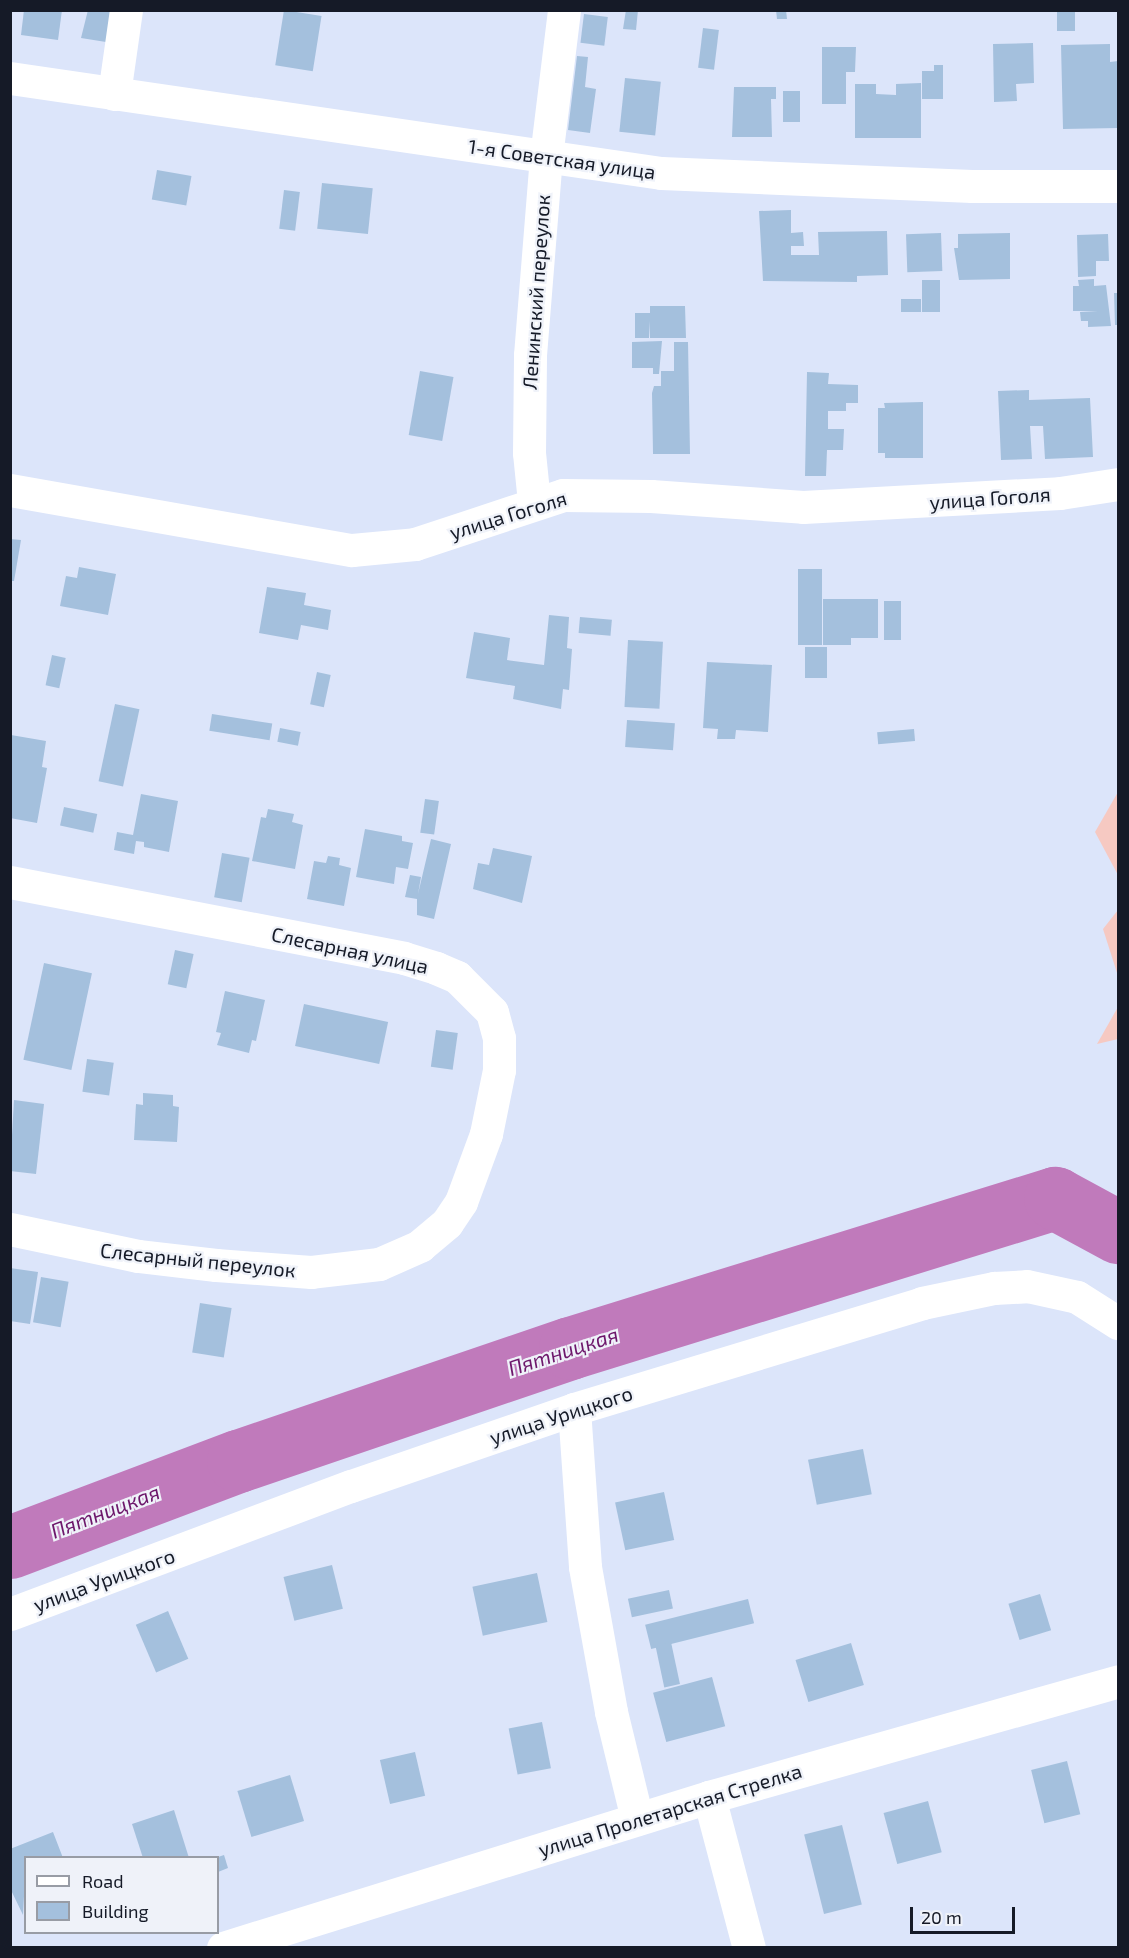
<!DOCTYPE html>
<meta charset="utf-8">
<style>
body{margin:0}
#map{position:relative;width:1129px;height:1958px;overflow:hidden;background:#dce5fa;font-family:"Exo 2",sans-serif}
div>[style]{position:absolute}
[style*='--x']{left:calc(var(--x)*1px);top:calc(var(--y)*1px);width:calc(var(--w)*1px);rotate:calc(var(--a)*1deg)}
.green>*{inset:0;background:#f6c9c2}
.river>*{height:63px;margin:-31.5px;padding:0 31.5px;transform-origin:31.5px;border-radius:31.5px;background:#c07abb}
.building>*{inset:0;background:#a4c0dd;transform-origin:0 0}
.minor>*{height:33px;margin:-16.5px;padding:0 16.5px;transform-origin:16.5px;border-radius:16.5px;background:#fff}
span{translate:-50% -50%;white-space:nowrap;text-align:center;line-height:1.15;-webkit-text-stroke:4.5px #eff2f9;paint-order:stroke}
.street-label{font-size:20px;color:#151a27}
.water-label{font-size:21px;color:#6d176b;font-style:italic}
.frame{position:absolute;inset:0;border:12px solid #151a27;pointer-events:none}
.legend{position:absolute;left:24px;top:1856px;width:195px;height:78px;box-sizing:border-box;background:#eff2f9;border:2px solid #989ca5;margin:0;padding:8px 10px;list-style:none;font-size:18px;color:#151a27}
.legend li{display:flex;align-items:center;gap:12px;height:30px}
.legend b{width:30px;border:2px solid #989ca5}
.scale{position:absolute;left:910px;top:1907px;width:105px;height:27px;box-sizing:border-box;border:3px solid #151a27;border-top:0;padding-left:8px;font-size:18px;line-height:21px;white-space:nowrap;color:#151a27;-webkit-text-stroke:4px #eff2f9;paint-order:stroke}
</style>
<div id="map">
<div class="green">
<div style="clip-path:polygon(1118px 792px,1118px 875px,1095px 832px)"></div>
<div style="clip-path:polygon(1118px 910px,1118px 976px,1103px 929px)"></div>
<div style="clip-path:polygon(1118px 1007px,1118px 1039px,1097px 1044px)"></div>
</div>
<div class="river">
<div style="--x:10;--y:1547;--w:244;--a:-20.7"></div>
<div style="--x:238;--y:1461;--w:351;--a:-18.8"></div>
<div style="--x:570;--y:1348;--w:508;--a:-17.19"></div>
<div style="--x:1055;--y:1198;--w:72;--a:28.4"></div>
</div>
<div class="building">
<div style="clip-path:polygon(24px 10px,62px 10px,58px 40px,21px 35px)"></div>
<div style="clip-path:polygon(88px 10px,112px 10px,106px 42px,81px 38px)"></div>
<div style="left:284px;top:10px;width:38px;height:56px;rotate:9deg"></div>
<div style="clip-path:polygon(626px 10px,638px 10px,636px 30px,623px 29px)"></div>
<div style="clip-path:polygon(776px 10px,786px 10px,787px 19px,777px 19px)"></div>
<div style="left:1057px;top:10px;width:18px;height:21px"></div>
<div style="left:584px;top:14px;width:24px;height:29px;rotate:7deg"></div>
<div style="left:703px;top:28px;width:16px;height:40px;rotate:7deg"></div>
<div style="clip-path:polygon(1033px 43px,1034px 83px,1016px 84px,1017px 101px,994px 102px,993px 44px)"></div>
<div style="clip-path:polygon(1110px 44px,1110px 62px,1118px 61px,1118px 128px,1063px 129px,1061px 45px)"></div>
<div style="clip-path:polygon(822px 47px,856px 47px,855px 72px,846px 72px,846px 104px,822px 104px)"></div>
<div style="clip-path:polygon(577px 56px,588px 57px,585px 87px,596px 89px,590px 133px,568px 130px)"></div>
<div style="clip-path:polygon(934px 65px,943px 65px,943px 99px,922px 99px,922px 71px,934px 71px)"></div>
<div style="left:625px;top:78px;width:36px;height:54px;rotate:6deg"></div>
<div style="clip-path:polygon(921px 83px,921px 138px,855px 138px,855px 84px,876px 84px,876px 94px,896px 95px,896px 84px)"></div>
<div style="clip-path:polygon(734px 87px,776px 87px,776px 99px,771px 99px,772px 137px,732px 137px)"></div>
<div style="left:783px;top:91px;width:17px;height:31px"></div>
<div style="left:157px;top:170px;width:35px;height:30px;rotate:10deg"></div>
<div style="left:322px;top:183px;width:51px;height:46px;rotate:6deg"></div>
<div style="left:284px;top:190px;width:16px;height:39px;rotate:7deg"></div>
<div style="clip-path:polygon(791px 210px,791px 233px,803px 232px,804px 246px,791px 246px,791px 255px,819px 255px,818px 232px,887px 231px,888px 275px,857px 276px,857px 282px,763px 281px,759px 211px)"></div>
<div style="left:941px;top:233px;width:38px;height:35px;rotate:88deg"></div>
<div style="clip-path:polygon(1010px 233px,1010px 279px,959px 280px,954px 248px,958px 248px,958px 234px)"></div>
<div style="clip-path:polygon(1108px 234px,1109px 261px,1096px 261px,1096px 276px,1078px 277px,1077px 235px)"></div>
<div style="clip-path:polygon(1094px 279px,1094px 286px,1106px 285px,1111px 326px,1088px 327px,1088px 321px,1081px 321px,1080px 312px,1098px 311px,1073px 311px,1073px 286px,1079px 286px,1078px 280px)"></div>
<div style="left:922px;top:280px;width:18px;height:32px"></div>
<div style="clip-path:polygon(1114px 293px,1118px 293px,1118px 325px,1115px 325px)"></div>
<div style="left:901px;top:299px;width:20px;height:13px"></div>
<div style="clip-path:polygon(650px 306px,685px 306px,686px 338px,650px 338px,650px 321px,649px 338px,635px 338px,635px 313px,650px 313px)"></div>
<div style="clip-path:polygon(662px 341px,659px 374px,653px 374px,653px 368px,632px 368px,632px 342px)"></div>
<div style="clip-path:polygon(674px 342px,688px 342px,690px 454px,653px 454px,652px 393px,654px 386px,661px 386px,661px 371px,674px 371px)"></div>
<div style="left:420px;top:371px;width:34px;height:65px;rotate:10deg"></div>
<div style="clip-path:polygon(807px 372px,829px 373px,828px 384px,858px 385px,858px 403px,846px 403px,846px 411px,828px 411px,828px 429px,844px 429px,843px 450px,827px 450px,826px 476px,805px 476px)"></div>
<div style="clip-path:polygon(1029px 390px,1029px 400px,1090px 398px,1093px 457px,1045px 459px,1043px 426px,1030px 426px,1032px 459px,1001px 460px,998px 391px)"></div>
<div style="clip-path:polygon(923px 402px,923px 458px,885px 458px,885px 453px,878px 453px,878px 408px,885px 408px,884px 403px)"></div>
<div style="clip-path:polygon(10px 539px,21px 540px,14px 581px,10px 581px)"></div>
<div style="clip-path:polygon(79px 567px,116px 574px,108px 615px,60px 606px,66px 576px,77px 578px)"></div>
<div style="left:822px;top:569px;width:76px;height:24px;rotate:90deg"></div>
<div style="clip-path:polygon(267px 587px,306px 593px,304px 605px,331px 610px,328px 630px,301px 625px,298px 640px,259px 633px)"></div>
<div style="clip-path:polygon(823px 599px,878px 599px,878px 638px,851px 638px,851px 645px,823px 645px)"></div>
<div style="left:884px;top:601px;width:17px;height:39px"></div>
<div style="clip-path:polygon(549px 615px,569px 617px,567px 648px,572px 649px,569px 690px,563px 689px,561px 709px,513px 699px,515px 686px,466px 678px,474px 632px,510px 638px,507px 660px,544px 665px)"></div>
<div style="left:580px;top:617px;width:32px;height:16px;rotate:5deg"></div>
<div style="left:628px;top:640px;width:35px;height:67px;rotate:3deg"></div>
<div style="left:805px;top:647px;width:22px;height:31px"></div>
<div style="left:52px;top:655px;width:14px;height:31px;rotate:12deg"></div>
<div style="clip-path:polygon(707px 662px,772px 665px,768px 732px,736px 730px,735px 739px,717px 739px,718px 729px,703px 728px)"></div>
<div style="left:317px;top:672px;width:14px;height:33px;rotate:12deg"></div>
<div style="left:115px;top:704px;width:25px;height:79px;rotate:12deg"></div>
<div style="left:212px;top:714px;width:61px;height:17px;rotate:9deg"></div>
<div style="left:627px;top:720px;width:48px;height:27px;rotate:4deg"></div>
<div style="left:280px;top:728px;width:21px;height:14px;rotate:11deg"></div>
<div style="left:914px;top:729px;width:12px;height:37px;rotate:85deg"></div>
<div style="clip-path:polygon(11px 735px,46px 741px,42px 767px,47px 768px,37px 823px,10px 818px)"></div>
<div style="clip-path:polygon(141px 794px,178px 801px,169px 852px,144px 847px,144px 842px,136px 841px,134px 854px,114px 850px,117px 832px,133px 835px)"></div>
<div style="left:425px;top:799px;width:14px;height:34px;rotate:8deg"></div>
<div style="left:64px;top:807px;width:34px;height:19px;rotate:12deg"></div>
<div style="clip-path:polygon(268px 809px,294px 814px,292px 822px,303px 825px,295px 869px,252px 861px,261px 817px,266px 818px)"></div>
<div style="clip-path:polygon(365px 829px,402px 836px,402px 841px,413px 843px,408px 869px,396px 867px,394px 884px,356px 877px)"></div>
<div style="clip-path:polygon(431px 839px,451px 844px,434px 919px,417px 915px,417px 899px,405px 897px,410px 875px,421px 877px,418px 894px)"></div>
<div style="clip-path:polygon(493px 848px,532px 856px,522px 903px,473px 889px,478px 863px,489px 865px)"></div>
<div style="left:222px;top:853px;width:28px;height:45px;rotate:10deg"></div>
<div style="clip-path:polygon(328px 856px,340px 858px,339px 865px,351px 868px,344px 906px,307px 899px,314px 861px,326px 863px)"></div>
<div style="left:175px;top:950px;width:19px;height:35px;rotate:12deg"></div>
<div style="left:44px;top:963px;width:49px;height:99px;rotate:12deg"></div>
<div style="clip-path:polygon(225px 991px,265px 1000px,256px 1041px,252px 1040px,249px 1053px,217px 1045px,221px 1033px,216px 1032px)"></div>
<div style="left:304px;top:1004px;width:86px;height:43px;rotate:12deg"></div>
<div style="left:436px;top:1030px;width:22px;height:37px;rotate:8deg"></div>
<div style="left:87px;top:1059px;width:27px;height:33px;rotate:8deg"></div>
<div style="clip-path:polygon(143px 1093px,173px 1095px,173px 1106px,179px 1107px,177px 1142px,134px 1140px,136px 1104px,143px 1105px)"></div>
<div style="clip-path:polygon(14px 1100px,44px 1104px,36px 1174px,10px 1171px)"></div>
<div style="clip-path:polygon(10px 1268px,38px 1272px,30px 1324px,10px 1321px)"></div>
<div style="left:41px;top:1277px;width:28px;height:46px;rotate:10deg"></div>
<div style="left:200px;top:1303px;width:32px;height:50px;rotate:9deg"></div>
<div style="left:863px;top:1449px;width:46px;height:56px;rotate:79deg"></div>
<div style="left:664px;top:1492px;width:49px;height:50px;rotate:78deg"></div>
<div style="left:332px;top:1565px;width:45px;height:50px;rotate:76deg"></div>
<div style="left:537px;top:1573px;width:50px;height:66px;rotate:78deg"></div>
<div style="left:669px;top:1590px;width:19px;height:42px;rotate:78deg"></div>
<div style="left:1040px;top:1594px;width:38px;height:33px;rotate:73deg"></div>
<div style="left:748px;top:1599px;width:25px;height:106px;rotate:76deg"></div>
<div style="left:168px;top:1611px;width:52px;height:35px;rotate:67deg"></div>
<div style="left:671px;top:1642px;width:43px;height:16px;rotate:78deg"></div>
<div style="left:851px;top:1643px;width:44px;height:58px;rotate:73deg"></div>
<div style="left:712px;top:1677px;width:51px;height:61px;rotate:75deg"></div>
<div style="left:542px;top:1722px;width:47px;height:34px;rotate:79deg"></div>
<div style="left:415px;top:1752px;width:45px;height:36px;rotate:77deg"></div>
<div style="left:1067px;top:1761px;width:55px;height:37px;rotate:76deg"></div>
<div style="left:290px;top:1775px;width:48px;height:55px;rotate:73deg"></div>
<div style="left:928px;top:1801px;width:53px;height:46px;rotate:75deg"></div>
<div style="clip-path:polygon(174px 1810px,189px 1858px,143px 1858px,132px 1824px)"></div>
<div style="left:842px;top:1825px;width:82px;height:39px;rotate:76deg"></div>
<div style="clip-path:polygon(53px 1832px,63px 1858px,26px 1858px,23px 1915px,10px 1888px,10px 1849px)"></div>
<div style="clip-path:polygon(224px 1855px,228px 1868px,218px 1872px,218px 1857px)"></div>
</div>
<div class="minor">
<div style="--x:10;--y:78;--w:658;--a:8.3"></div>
<div style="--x:661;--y:173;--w:311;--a:2.4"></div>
<div style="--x:972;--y:186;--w:146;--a:0"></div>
<div style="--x:114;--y:94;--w:85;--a:-81.9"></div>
<div style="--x:10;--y:490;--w:347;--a:10"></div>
<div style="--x:352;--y:550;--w:63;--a:-5.4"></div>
<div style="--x:415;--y:544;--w:156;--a:-18.3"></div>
<div style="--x:563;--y:495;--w:88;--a:0.7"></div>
<div style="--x:651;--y:496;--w:152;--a:4.1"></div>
<div style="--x:803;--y:507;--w:257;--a:-3.1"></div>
<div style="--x:1060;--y:493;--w:59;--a:-8.8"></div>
<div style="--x:534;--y:502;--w:49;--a:-95.8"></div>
<div style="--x:529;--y:453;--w:98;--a:-89.4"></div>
<div style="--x:530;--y:355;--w:199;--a:-85.4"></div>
<div style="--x:546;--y:157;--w:148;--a:-83"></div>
<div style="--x:10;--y:882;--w:401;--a:10.9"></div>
<div style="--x:404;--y:958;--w:34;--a:17"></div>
<div style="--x:436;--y:968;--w:23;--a:23"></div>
<div style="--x:457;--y:977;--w:49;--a:45"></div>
<div style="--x:492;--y:1012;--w:27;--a:75"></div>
<div style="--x:499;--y:1038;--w:32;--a:90"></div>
<div style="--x:499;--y:1070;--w:65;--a:101.5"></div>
<div style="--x:486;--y:1134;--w:72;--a:110.2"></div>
<div style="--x:461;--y:1202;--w:25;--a:124"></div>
<div style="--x:447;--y:1223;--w:35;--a:140"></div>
<div style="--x:420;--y:1246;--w:45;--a:156.3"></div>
<div style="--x:379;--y:1264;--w:68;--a:173.3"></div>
<div style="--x:311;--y:1272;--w:95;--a:-175.8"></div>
<div style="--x:216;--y:1265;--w:79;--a:-173.4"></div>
<div style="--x:138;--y:1256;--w:131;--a:-168.1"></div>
<div style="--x:574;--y:1409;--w:158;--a:86"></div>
<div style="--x:585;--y:1567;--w:147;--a:79.8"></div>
<div style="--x:611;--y:1712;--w:110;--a:76.3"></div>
<div style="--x:10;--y:1614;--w:364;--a:-20.6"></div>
<div style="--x:351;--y:1486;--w:236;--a:-19"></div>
<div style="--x:574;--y:1409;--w:364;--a:-16.9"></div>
<div style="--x:922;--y:1303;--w:74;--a:-11.8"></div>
<div style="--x:994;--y:1288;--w:33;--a:-3"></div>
<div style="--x:1027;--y:1286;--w:51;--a:12.4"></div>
<div style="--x:1077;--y:1297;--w:49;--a:32.4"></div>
<div style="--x:709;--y:1797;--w:156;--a:75.2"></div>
<div style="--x:223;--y:1948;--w:509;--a:-17.26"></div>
<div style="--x:709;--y:1797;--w:425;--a:-15.8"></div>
</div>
<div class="street-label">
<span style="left:562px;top:159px;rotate:8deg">1-я Советская улица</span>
<span style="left:536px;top:292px;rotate:-86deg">Ленинский переулок</span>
<span style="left:990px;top:498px;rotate:-4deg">улица Гоголя</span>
<span style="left:508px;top:515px;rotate:-17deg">улица Гоголя</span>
<span style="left:350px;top:950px;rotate:12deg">Слесарная улица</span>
<span style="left:198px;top:1260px;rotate:6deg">Слесарный переулок</span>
<span style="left:561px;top:1415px;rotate:-18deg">улица Урицкого</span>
<span style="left:104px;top:1580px;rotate:-20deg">улица Урицкого</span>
<span style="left:670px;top:1810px;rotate:-17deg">улица Пролетарская Стрелка</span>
</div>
<div class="water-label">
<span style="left:563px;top:1351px;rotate:-18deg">Пятницкая</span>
<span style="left:105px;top:1511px;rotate:-21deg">Пятницкая</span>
</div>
<div class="frame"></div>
<ul class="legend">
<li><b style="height:8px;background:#fff"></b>Road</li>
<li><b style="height:16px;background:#a4c0dd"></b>Building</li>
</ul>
<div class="scale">20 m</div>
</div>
